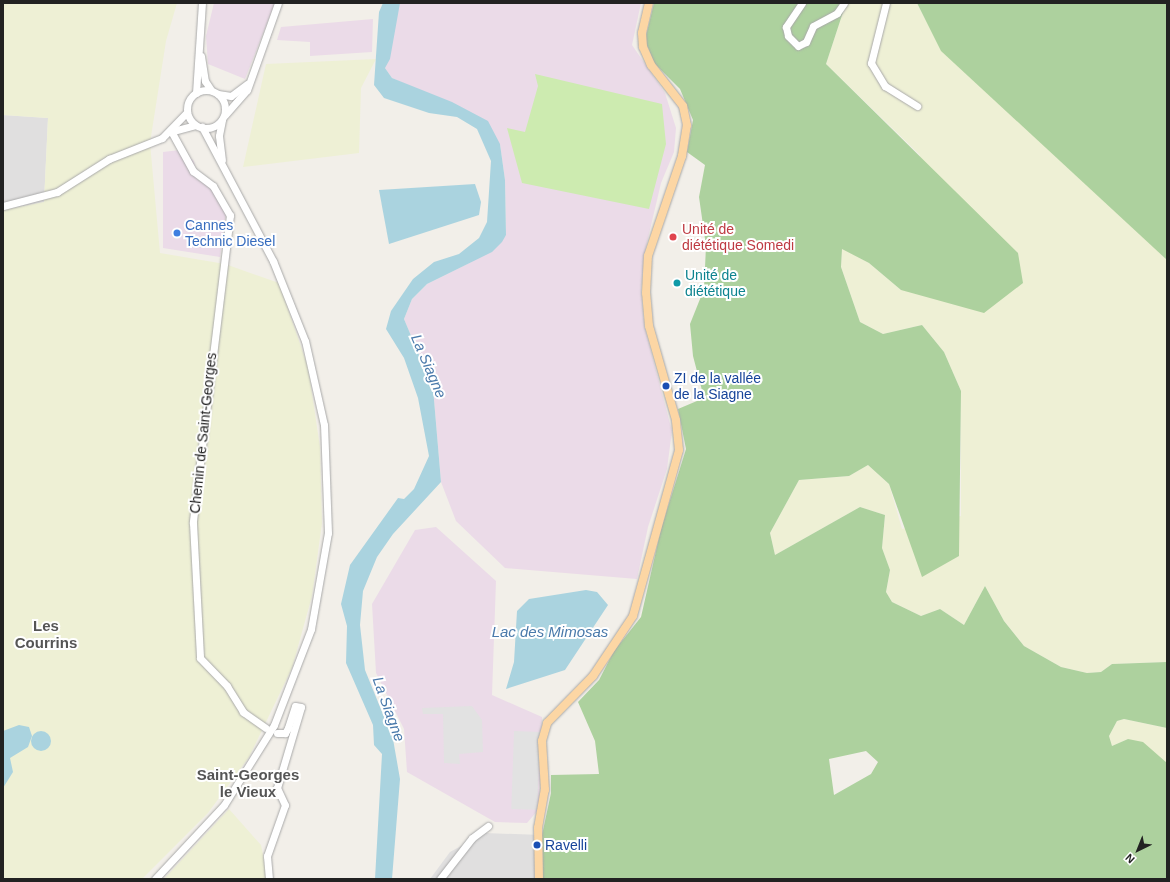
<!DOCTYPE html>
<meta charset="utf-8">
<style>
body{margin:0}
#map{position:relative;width:1170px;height:882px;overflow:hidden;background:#f2efe9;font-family:Arial,sans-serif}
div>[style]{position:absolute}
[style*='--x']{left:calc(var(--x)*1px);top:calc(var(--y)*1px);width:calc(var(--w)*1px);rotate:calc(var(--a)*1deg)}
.residential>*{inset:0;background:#e0dfdf}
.industrial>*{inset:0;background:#ebdbe8}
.farmland>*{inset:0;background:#eef0d5}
.grass>*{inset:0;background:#cdebb0}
.forest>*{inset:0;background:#add19e}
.parking>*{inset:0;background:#e2e2e2;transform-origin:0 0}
.water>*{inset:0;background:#aad3df}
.round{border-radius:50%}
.roads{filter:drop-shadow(0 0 1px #a9a9a9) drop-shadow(0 0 1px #a9a9a9)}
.minor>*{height:7px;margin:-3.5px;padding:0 3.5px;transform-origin:3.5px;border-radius:3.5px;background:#fff}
.minor>.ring{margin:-3.5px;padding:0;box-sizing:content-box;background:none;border:7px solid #fff;border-radius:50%}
.major>*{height:8px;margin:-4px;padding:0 4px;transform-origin:4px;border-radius:4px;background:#fcd6a4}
.dots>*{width:11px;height:11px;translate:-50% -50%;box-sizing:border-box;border:2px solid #fff;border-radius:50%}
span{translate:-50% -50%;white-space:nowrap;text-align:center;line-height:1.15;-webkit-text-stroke:4px #fff;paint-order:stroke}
.shop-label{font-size:14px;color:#366cbe}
.left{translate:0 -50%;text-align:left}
.health-label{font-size:14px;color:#be3a42}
.culture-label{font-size:14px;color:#0d838f}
.transit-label{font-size:14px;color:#164399}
.street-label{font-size:14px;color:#222}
.water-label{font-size:15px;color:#4a7aab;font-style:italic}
.neighbourhood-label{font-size:15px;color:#555;font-weight:700}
.frame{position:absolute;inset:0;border:4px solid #222;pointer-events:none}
.north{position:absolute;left:1118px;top:830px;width:40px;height:40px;-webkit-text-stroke:3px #fff;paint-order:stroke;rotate:223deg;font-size:11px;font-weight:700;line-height:16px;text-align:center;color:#222}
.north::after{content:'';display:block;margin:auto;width:14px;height:18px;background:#222;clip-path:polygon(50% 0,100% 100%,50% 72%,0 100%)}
</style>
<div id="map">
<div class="residential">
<div style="clip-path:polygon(3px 115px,48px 118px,44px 202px,3px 210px)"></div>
<div style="clip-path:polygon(485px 833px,542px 835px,543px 879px,430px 879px,450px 852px)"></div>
</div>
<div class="industrial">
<div style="clip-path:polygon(214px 3px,275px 3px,245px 79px,208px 64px,206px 36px)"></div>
<div style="clip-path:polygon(395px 3px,641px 3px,632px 45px,665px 93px,676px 128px,674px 152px,661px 183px,645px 251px,641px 289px,644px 325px,672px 431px,667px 469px,648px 527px,637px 579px,505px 568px,456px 521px,441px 482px,433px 388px,404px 319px,412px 299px,427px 284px,471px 262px,506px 235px,505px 180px,500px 144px,425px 93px,392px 78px,385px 68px)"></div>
<div style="clip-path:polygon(373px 19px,372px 52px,310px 56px,310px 42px,277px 40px,281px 27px)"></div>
<div style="clip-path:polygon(180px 150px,194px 161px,197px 179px,212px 188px,226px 214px,220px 257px,163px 248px,163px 152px)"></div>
<div style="clip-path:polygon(436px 527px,496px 581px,492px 695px,542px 717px,539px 809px,527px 823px,495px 822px,407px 772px,404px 729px,376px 673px,372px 604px,415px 530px)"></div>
</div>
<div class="farmland">
<div style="clip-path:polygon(3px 3px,177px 3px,166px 41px,150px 143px,160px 253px,225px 264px,279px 283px,308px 367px,320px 447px,322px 523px,312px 596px,292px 668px,249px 757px,208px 813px,142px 879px,3px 879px,3px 210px,44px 202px,48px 118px,3px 115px)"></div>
<div style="clip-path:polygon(846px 3px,917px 3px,925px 19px,1167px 260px,1167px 662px,1112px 664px,1101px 672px,1087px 673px,1061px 667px,1024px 646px,1004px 621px,985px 586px,964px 625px,940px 609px,921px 616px,892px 602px,886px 592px,890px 570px,882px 548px,885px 515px,860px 507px,775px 555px,770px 533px,799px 480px,849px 476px,868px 465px,889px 484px,902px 529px,961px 516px,961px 391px,944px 352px,922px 325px,883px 334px,860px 322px,841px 267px,842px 248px,869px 263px,901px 290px,920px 155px,826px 64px)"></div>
<div style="clip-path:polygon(376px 59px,361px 88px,359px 153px,243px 167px,266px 64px)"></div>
<div style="clip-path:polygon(1124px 719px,1167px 728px,1167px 763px,1128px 739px,1112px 746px,1109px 736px,1117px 721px)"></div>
<div style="clip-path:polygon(229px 809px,261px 845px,268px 879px,164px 879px)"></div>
</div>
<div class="grass">
<div style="clip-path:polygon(535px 74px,662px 104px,666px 144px,649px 209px,522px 183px,507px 128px,525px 132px,538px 86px)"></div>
</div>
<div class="forest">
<div style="clip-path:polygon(evenodd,654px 3px,846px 3px,826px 64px,1018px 253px,1023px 283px,984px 313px,901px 290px,869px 263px,842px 249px,841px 267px,860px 322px,883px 334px,922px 325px,944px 352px,961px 391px,959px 556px,922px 577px,889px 484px,868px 465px,849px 476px,799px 480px,770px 533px,775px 555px,860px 507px,885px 515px,882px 548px,890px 570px,886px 592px,892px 602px,921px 616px,940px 609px,964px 625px,985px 586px,1004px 621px,1024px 646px,1061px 667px,1087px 673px,1101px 672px,1112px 664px,1167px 662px,1167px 728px,1124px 719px,1117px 721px,1109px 736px,1112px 746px,1128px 739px,1143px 742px,1167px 763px,1167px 879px,543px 879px,542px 835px,551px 793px,551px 775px,599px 774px,595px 741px,578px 702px,599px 680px,614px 651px,641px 617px,661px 529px,686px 449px,678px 409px,704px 398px,693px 356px,690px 324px,704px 289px,706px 246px,699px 197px,705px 165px,687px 152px,693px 120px,680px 89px,654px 63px,645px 40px,654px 3px,866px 751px,878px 762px,871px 774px,834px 795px,829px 759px,866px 751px)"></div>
<div style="clip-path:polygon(917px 3px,1167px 3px,1167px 260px,941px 51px)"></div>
</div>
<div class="parking">
<div style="clip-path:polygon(472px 706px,482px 720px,483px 752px,459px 754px,460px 764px,444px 763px,443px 714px,423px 714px,422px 708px)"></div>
<div style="left:514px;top:731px;width:26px;height:78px;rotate:2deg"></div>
</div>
<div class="water">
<div style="clip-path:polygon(383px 3px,400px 3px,390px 59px,385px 68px,392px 78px,452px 102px,488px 121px,500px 144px,505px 180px,506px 235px,502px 242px,492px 252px,427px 284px,412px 299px,404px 319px,433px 388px,441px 482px,393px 534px,377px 557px,363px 591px,360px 625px,365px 670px,393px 739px,400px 779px,392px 879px,375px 879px,382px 754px,374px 745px,373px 725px,346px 663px,347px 626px,341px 604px,350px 565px,398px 498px,404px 499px,414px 489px,429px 456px,418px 398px,404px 358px,386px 329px,391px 311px,413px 279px,434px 262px,459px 254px,479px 238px,487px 222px,491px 161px,477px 129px,457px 117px,429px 113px,384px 98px,374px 85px,379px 12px)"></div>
<div style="clip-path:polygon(475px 184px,481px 202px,479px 215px,389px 244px,379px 190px)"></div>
<div style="clip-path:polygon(586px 590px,597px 592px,608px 605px,565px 670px,506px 689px,514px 662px,517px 611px,529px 599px)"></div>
<div style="clip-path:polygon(19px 725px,29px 727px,32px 736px,28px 747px,10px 758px,13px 772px,3px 788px,3px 731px)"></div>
<div class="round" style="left:31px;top:731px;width:20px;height:20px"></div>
</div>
<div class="roads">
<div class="minor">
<div style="--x:802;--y:3;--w:29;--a:124"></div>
<div style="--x:786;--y:27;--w:9;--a:77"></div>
<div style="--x:788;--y:36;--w:14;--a:45"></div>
<div style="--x:798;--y:46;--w:9;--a:-27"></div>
<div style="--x:806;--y:42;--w:17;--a:-66"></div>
<div style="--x:813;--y:26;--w:27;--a:-28"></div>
<div style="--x:837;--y:13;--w:12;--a:-55"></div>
<div style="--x:886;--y:3;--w:62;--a:104"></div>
<div style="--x:871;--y:63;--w:27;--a:59"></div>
<div style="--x:885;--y:86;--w:38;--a:32"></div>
<div style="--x:201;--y:56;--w:25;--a:81"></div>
<div style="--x:205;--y:81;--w:11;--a:56"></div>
<div class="ring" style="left:187px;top:90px;width:31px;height:31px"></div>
<div style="--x:196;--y:93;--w:90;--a:-86.2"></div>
<div style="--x:218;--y:94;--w:13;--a:9"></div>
<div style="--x:231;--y:96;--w:20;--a:-37"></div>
<div style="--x:225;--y:115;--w:33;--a:-49"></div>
<div style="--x:247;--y:90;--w:92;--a:-70.4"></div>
<div style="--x:222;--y:120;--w:16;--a:101"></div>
<div style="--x:219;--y:136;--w:24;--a:83"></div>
<div style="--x:171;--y:131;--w:46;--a:61.2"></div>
<div style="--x:193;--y:171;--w:25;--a:37"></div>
<div style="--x:213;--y:186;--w:34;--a:60"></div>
<div style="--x:230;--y:215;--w:310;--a:96.9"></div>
<div style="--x:193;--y:523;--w:135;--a:87"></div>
<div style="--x:200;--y:658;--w:39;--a:46"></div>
<div style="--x:227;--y:686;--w:31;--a:58"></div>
<div style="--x:243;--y:712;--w:28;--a:35"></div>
<div style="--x:173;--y:131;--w:23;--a:-15"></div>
<div style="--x:3;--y:206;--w:56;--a:-14.5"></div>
<div style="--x:57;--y:192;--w:62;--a:-32.4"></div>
<div style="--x:109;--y:159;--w:57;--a:-21.6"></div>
<div style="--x:162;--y:138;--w:36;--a:-46"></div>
<div style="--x:155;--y:879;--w:101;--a:-47"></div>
<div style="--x:224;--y:805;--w:94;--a:-58"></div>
<div style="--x:274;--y:725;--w:103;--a:-68.9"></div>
<div style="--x:311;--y:629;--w:97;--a:-80"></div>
<div style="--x:328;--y:533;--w:108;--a:-92.1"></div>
<div style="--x:324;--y:425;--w:86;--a:-102.7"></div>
<div style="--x:305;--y:341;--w:86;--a:-111.8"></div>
<div style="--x:273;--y:261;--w:152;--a:-117.9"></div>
<div style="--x:269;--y:879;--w:23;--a:-95"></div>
<div style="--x:267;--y:856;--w:54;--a:-70.6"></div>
<div style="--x:285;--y:805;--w:19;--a:-115"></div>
<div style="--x:277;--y:788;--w:84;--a:-73.5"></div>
<div style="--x:301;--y:707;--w:6;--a:-171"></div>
<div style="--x:295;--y:706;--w:23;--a:108"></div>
<div style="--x:288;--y:728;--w:6;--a:121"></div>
<div style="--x:285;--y:733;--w:8;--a:180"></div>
<div style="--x:440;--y:879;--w:52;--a:-52"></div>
<div style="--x:472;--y:838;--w:20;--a:-37"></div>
</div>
<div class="major">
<div style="--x:539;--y:879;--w:51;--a:-91.1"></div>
<div style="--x:538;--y:828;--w:39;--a:-80"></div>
<div style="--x:545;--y:790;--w:49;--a:-93.5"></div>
<div style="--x:542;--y:741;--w:19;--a:-74"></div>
<div style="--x:547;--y:723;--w:66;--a:-45.6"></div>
<div style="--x:593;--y:676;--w:72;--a:-56.3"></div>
<div style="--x:633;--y:616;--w:172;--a:-74.5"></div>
<div style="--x:679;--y:450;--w:30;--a:-96"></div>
<div style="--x:676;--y:420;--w:98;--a:-106"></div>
<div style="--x:649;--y:326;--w:33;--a:-95"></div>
<div style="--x:646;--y:293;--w:37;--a:-87"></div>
<div style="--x:648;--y:256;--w:106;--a:-71.2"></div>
<div style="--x:682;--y:156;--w:31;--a:-81"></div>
<div style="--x:687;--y:125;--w:19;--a:-102"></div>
<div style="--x:683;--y:106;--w:52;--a:-128"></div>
<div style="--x:651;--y:65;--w:20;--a:-114"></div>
<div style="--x:643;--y:47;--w:14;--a:-94"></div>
<div style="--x:642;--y:33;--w:31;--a:-77"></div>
</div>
</div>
<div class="dots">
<div style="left:177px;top:233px;background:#3f7fe0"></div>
<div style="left:673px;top:237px;background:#e0444e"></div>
<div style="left:677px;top:283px;background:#0f9aa8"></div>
<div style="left:666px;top:386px;background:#1a4fb4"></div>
<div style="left:537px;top:845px;background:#1a4fb4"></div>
</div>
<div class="shop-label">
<span class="left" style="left:185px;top:233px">Cannes<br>Technic Diesel</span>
</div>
<div class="health-label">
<span class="left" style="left:682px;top:237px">Unité de<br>diététique Somedi</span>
</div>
<div class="culture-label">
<span class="left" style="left:685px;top:283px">Unité de<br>diététique</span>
</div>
<div class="transit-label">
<span class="left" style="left:674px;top:386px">ZI de la vallée<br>de la Siagne</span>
<span class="left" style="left:545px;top:845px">Ravelli</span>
</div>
<div class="street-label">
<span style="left:203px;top:433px;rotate:-84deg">Chemin de Saint-Georges</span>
</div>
<div class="water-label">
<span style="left:429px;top:366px;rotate:67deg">La Siagne</span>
<span style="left:550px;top:632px">Lac des Mimosas</span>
<span style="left:389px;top:709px;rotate:70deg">La Siagne</span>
</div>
<div class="neighbourhood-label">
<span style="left:46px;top:634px">Les<br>Courrins</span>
<span style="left:248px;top:783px">Saint-Georges<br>le Vieux</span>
</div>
<div class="frame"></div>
<div class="north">N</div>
</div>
